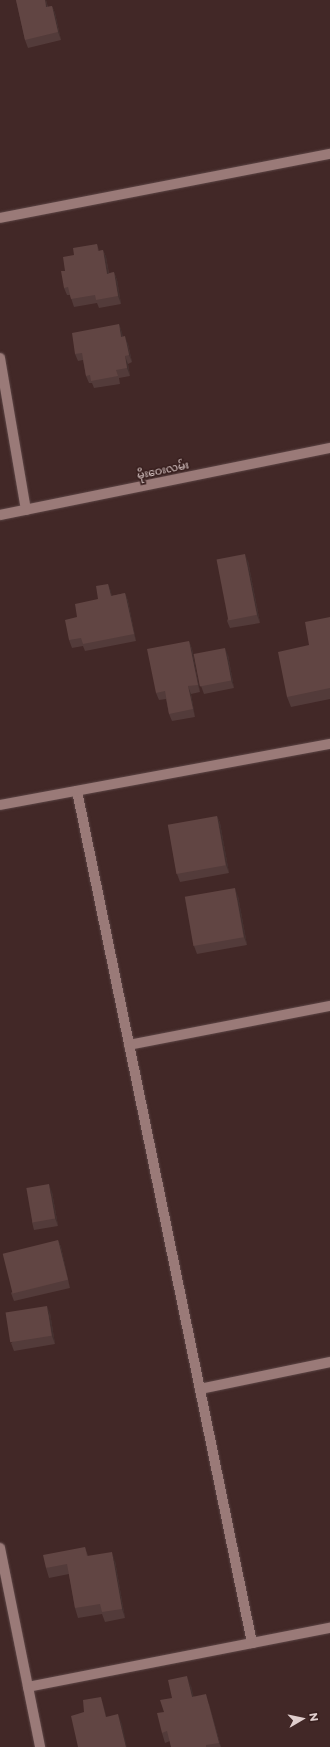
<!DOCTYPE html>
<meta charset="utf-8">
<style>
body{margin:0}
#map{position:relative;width:330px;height:1747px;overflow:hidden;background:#422827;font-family:Montserrat,"Noto Sans Myanmar",sans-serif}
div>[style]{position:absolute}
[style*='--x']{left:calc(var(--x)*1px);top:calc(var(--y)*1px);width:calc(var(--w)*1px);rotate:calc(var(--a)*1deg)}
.roads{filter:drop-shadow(0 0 1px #5c4545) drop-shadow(0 0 1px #5c4545)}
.street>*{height:10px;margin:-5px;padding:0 5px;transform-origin:5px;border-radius:5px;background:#9a7a78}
.secondary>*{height:10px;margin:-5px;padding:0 5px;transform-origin:5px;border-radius:5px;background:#9a7a78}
.wall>*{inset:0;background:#533b3a}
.shaded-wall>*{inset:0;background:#44302f}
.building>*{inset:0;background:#614543;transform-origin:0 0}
span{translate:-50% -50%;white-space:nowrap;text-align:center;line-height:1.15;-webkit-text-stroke:3.5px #381f1e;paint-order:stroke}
.street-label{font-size:11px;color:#e0cecd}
.north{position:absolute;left:282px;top:1699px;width:40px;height:40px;-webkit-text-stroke:3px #381f1e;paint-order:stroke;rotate:81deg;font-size:11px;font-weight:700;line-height:16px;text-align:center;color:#e0cecd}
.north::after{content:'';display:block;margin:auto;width:14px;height:18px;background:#e0cecd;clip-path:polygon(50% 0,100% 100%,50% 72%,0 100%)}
</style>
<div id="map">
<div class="roads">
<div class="street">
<div style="--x:0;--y:218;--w:336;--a:-11"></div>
<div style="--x:0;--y:358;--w:154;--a:80.3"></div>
<div style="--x:77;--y:791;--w:870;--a:78.39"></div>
<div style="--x:0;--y:805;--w:336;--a:-10.5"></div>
<div style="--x:129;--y:1045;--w:205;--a:-11"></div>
<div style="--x:200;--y:1389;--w:133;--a:-11.7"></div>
<div style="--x:0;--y:1548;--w:203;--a:78.6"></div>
<div style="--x:28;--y:1687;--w:308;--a:-11.1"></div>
</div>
<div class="secondary">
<div style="--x:0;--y:515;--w:337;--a:-11.5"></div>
</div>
</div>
<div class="wall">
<div style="clip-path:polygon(16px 0,46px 0,48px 7px,52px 6px,55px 13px,61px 40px,28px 48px,25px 40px)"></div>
<div style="clip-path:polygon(97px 244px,99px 251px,103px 250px,106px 257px,109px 273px,114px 272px,117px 280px,121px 304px,99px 308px,97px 303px,74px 307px,70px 295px,67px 295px,64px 288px,65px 271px,74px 255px)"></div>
<div style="clip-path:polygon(119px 324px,123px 337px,128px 344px,132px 362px,128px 364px,130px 376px,119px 378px,120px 384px,94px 388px,92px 383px,89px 383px,86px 376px,83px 360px,78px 361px,75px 354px)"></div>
<div style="clip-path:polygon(248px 561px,260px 623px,230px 628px,227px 621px)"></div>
<div style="clip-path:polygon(108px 584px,112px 596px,125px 593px,128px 601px,136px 641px,85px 651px,83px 646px,72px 648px,69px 640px,77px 617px,98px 599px)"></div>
<div style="clip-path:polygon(330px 617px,330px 699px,291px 707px,287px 697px,309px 645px)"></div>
<div style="clip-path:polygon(189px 641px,192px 649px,200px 692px,191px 694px,195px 717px,172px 721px,169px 714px,166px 699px,159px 700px,156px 693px)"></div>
<div style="clip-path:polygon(228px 655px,234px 688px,204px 694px,201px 686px)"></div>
<div style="clip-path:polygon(217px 816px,220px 823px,229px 873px,180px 882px,177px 874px)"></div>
<div style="clip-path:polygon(238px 896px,247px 945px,197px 954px,194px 946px)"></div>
<div style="clip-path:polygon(52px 1192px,58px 1226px,34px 1230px,32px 1222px)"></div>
<div style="clip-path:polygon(58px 1240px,61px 1247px,70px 1288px,14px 1301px,11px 1293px)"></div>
<div style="clip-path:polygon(50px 1313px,55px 1344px,14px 1351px,11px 1343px)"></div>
<div style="clip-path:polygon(85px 1547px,88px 1556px,115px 1561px,125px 1618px,105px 1622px,102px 1614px,78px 1618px,75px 1608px,69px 1574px,49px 1578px,46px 1568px)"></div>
<div style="clip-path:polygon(191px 1686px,193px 1696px,209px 1704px,221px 1747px,171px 1747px,170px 1741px,165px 1743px,162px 1733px,172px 1698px)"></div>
</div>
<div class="shaded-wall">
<div style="clip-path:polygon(45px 0,46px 0,49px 14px,46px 7px)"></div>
<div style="clip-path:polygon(52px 6px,55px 13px,61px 40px,58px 32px)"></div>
<div style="clip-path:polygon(103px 250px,106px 257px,110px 281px,107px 274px)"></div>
<div style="clip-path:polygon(114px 272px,117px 280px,121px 304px,118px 296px)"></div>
<div style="clip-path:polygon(119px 324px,122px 332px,124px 344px,121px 337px)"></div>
<div style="clip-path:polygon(125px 336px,128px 344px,132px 362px,129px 355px)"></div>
<div style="clip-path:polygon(125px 356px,128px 364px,130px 376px,127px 368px)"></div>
<div style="clip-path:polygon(245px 554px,248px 561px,260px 623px,257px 615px)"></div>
<div style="clip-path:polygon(108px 584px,111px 591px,113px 604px)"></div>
<div style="clip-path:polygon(125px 593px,128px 601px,136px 641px,134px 634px)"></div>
<div style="clip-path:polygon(189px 641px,192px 649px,200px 692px,198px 685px)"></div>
<div style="clip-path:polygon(225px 648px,228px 655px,234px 688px,231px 680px)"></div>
<div style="clip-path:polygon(188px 686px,191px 694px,195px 717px,193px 709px)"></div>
<div style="clip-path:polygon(217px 816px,220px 823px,229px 873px,226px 865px)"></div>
<div style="clip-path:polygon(235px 888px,238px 896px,247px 945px,244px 937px)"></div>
<div style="clip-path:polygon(49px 1184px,52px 1192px,58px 1226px,55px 1218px)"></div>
<div style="clip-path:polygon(58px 1240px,61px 1247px,70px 1288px)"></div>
<div style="clip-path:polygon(47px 1306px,50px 1313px,55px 1344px,52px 1336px)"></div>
<div style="clip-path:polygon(112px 1552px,115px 1561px,125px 1618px,122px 1609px)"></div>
<div style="clip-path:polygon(187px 1676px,191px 1686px,196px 1706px,192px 1697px)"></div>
<div style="clip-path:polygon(206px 1694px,209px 1704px,221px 1747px,219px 1743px)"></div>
<div style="clip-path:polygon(101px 1697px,104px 1707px,109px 1727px,106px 1717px)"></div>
<div style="clip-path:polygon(118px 1714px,122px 1724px,127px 1747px,126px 1747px)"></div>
</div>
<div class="building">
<div style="clip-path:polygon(16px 0,45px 0,46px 7px,52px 6px,58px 32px,25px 40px)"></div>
<div style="clip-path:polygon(97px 244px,98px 251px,103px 250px,107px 274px,114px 272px,118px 296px,96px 300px,95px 295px,71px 299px,68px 287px,64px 288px,61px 271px,65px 271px,63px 257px,74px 255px,73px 248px)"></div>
<div style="clip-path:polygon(119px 324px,121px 337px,125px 336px,129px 355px,125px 356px,127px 368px,116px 370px,118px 376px,91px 381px,90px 375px,86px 376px,82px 353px,75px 354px,72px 333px)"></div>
<div style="left:245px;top:554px;width:62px;height:29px;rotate:79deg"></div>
<div style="clip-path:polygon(108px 584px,111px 596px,125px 593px,134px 634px,83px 644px,81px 638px,69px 640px,65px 620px,77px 617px,75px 604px,98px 599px,96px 586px)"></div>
<div style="clip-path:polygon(330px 617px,330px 688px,287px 697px,278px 652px,309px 645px,305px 622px)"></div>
<div style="clip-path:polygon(189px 641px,198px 685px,188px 686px,193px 709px,169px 714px,165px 691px,156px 693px,147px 649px)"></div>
<div style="left:225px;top:648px;width:33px;height:32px;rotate:79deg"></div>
<div style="left:217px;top:816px;width:50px;height:50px;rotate:80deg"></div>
<div style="left:235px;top:888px;width:50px;height:51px;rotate:80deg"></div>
<div style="left:49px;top:1184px;width:35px;height:23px;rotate:80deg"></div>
<div style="left:58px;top:1240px;width:41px;height:57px;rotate:76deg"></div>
<div style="left:47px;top:1306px;width:30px;height:42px;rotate:81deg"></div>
<div style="clip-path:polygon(85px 1547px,87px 1556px,112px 1552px,122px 1609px,102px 1612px,100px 1604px,75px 1608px,67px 1564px,46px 1568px,43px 1555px)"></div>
<div style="clip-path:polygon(187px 1676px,192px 1697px,206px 1694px,219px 1743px,206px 1745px,206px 1747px,171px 1747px,167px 1731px,162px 1733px,157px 1713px,164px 1712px,160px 1700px,172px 1698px,168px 1680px)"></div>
<div style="clip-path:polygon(101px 1697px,106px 1717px,118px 1714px,126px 1747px,78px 1747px,71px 1716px,84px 1712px,83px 1700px)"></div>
</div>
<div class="street-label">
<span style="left:163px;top:470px;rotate:-12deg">မိုးဝေးလမ်း</span>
</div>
<div class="north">N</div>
</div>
